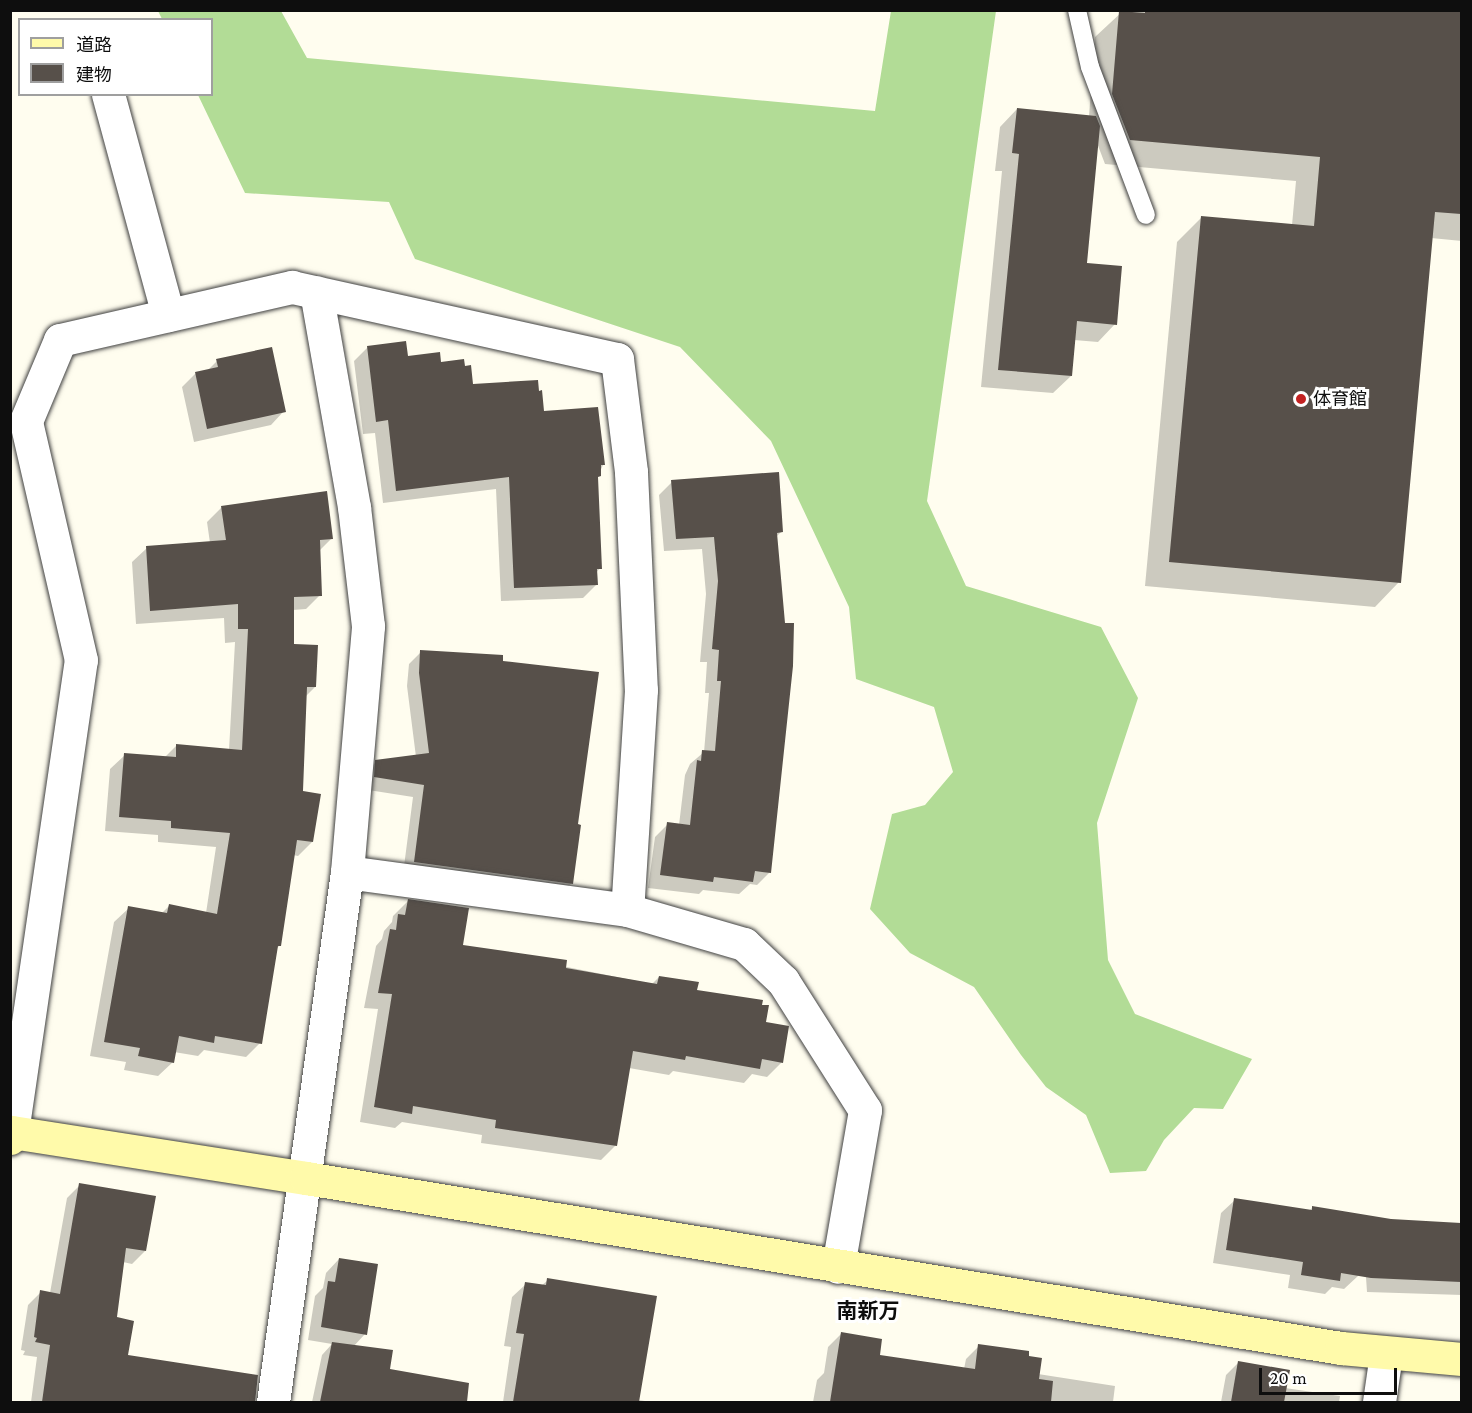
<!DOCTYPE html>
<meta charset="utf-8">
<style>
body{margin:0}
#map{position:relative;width:1472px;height:1413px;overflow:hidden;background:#fffdef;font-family:"Crimson Pro","Noto Sans JP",serif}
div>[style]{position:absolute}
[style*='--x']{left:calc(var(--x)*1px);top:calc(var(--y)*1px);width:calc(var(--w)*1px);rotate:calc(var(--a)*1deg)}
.forest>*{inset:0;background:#b2dc96}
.shadow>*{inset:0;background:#0003}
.building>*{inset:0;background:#57504a}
.roads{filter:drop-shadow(0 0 2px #414141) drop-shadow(0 0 2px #414141)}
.lane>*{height:18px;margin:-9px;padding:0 9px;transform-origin:9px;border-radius:9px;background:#fff}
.street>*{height:33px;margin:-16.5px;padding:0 16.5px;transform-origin:16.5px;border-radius:16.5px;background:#fff}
.secondary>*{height:33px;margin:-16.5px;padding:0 16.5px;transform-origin:16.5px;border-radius:16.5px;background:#fffaaa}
.dots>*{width:16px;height:16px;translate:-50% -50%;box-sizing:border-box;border:3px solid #fff;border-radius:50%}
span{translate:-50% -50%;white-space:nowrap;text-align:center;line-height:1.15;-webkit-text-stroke:6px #fff;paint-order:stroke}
.poi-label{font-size:18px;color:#0e0e0e}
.left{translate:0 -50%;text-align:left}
.quarter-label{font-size:21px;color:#0e0e0e;font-weight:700}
.frame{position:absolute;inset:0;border:12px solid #0e0e0e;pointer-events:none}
.legend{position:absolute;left:18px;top:18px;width:195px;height:78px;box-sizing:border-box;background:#fff;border:2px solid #9f9f9f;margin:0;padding:8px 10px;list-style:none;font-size:18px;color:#0e0e0e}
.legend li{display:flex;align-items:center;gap:12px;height:30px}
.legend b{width:30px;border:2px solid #9f9f9f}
.scale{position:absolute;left:1259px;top:1368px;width:138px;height:27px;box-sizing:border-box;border:3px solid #0e0e0e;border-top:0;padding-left:8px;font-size:18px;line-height:21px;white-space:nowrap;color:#0e0e0e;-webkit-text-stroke:4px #fff;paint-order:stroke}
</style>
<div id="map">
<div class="forest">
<div style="clip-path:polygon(158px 11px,281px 11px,307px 58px,875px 111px,891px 11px,996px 11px,927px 501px,966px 586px,1101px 627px,1138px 698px,1097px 823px,1108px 960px,1135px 1014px,1252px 1059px,1223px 1109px,1194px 1108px,1164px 1140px,1146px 1171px,1110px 1173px,1086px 1115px,1046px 1087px,1021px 1055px,974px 987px,910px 953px,870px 909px,892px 814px,925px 805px,953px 772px,934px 707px,856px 679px,849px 607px,771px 441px,680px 347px,415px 259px,389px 202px,245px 193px,198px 95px,212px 94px,212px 20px,162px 19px)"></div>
</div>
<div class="shadow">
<div style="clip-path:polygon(1124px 10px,1462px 10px,1462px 241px,1431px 238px,1399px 582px,1375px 607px,1145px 586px,1177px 242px,1201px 218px,1292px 225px,1296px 181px,1105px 164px,1097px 143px,1085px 264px,1115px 324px,1098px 342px,1074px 340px,1071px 376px,1053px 393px,981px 387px,1002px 171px,995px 171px,1000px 127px,1017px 109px,1089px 116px,1095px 37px)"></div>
<div style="clip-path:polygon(368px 347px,440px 363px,472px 386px,542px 413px,603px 465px,597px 478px,600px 568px,596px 573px,597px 584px,583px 598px,501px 601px,496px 489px,383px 503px,375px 433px,363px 434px,354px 361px)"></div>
<div style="clip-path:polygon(217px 361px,284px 411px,271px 425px,194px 442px,182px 387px,195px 374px,207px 371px)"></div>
<div style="clip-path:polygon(672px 482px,781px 532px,776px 537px,770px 872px,757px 885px,750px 884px,739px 894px,703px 890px,699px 894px,648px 888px,655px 837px,668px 824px,679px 825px,685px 775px,690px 764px,704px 752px,709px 693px,705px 693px,707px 662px,700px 662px,706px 594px,702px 549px,664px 551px,659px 495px)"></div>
<div style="clip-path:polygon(221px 508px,332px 538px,319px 551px,320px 595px,306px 609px,293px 610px,293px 645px,315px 687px,306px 696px,302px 793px,312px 842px,298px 856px,293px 855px,280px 945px,276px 949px,260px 1043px,246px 1057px,204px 1050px,198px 1056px,174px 1052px,173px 1062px,158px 1076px,124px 1070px,126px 1062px,90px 1056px,114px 922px,129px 908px,161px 914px,169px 906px,206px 913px,216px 847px,158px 842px,158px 835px,105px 831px,110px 769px,125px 755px,164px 758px,177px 745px,229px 750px,235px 642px,225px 643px,224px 618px,136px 624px,132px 562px,147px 548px,210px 543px,207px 522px)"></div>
<div style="clip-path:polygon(421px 652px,501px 662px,577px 825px,572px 883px,559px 895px,403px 874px,413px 797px,362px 789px,364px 774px,376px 762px,416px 757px,407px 686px,409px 664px)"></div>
<div style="clip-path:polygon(408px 901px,461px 946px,652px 984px,659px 977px,696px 991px,765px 1023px,782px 1062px,767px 1077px,752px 1074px,744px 1083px,673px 1071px,669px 1075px,629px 1068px,616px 1145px,601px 1160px,481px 1143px,482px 1135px,402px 1122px,395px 1128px,360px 1122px,378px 1009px,364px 1008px,376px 946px,382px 939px,384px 931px,392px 922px,393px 916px)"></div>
<div style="clip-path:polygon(80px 1185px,145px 1251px,132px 1264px,123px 1262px,115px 1319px,126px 1356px,234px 1373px,229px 1402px,31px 1402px,37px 1357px,23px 1355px,25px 1351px,21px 1350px,28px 1305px,41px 1292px,50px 1293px,67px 1198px)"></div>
<div style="clip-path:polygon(1235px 1200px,1309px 1211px,1313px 1207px,1391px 1221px,1462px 1224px,1462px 1295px,1367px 1292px,1365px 1263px,1358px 1276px,1344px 1289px,1332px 1287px,1325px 1294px,1288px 1288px,1290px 1275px,1213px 1263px,1221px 1213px)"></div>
<div style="clip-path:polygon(339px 1259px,365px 1334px,353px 1347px,389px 1370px,431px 1378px,427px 1402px,312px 1402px,322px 1355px,332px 1344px,308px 1340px,315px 1296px,323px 1288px,326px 1273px)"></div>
<div style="clip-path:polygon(548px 1280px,638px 1400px,652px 1402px,503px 1402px,511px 1347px,504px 1346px,512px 1297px,526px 1284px,541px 1286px)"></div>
<div style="clip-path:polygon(841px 1334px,878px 1356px,964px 1369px,966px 1359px,979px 1346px,1027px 1358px,1038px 1374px,1115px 1386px,1113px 1402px,813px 1402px,817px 1380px,824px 1373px,828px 1347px)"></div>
<div style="clip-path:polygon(1238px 1363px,1285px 1388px,1340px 1396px,1339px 1402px,1221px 1402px,1226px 1375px)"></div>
</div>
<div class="building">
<div style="clip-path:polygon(1145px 10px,1461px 10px,1461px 214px,1435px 212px,1401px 583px,1169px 562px,1201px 216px,1314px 226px,1320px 157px,1130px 140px,1112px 94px,1119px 11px,1145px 13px)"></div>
<div style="clip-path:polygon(1017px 108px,1096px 116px,1100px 126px,1087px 263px,1122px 266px,1117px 325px,1077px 321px,1072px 376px,998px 370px,1019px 154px,1012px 153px)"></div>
<div style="clip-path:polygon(406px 341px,408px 356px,440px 352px,441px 362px,464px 359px,465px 366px,471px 365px,473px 384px,538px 380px,539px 391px,542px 390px,544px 411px,598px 407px,605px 465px,601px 465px,601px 476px,598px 477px,602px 569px,597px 569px,598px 585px,514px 588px,509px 477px,396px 491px,388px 420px,376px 422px,367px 346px)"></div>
<div style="clip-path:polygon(272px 347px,286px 412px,207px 429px,195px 372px,218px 367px,216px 359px)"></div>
<div style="clip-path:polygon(779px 472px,783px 532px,777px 533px,785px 623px,794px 623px,793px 666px,771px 873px,755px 871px,753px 882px,714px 877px,713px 882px,660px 875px,667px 822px,690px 825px,697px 760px,701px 761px,702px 750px,715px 751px,721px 681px,717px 681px,719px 650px,712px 649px,718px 581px,714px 537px,676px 539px,671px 480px)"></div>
<div style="clip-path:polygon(327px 491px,333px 539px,320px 540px,322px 596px,294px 597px,294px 644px,318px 645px,316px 687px,307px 687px,303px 791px,321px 794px,313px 842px,297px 840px,281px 946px,278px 946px,262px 1044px,215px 1036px,214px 1043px,179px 1036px,174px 1063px,138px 1056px,140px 1048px,104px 1042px,128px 906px,167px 913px,169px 904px,217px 914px,230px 833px,171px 828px,171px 821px,119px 817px,124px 753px,176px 757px,176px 744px,242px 750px,248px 629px,238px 629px,238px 604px,150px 611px,146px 546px,226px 540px,221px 506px)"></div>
<div style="clip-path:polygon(420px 650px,503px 655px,503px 661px,599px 672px,578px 824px,581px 825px,573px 884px,414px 862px,424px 785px,374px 777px,375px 760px,429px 753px,419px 673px)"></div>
<div style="clip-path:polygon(408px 899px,469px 908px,463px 945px,567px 960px,566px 968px,657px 984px,659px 976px,699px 982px,697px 990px,763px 1000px,762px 1005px,769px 1005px,766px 1022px,789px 1026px,783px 1063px,762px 1059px,760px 1069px,686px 1056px,685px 1060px,633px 1051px,617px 1146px,495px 1128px,496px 1120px,413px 1106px,412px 1114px,374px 1107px,392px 994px,378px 993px,390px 929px,396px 930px,398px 914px,405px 915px)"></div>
<div style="clip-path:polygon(79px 1183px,156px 1196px,146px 1251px,126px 1248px,117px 1317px,134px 1321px,128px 1355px,258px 1375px,255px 1402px,42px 1402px,50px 1345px,35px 1342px,37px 1338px,34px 1337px,40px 1290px,60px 1294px)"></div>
<div style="clip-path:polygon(1234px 1198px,1312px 1210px,1312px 1206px,1391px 1219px,1461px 1223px,1461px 1282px,1371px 1278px,1341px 1273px,1340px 1281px,1301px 1275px,1303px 1262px,1226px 1250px)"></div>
<div style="clip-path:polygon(339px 1258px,378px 1264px,367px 1335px,321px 1327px,328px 1281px,335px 1282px)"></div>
<div style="clip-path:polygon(547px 1278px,657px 1296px,639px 1402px,513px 1402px,524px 1334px,516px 1333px,525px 1282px,546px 1285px)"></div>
<div style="clip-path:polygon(841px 1332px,882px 1339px,880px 1355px,975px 1369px,978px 1344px,1029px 1351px,1029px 1356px,1042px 1358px,1039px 1379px,1053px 1381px,1051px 1402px,830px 1402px)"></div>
<div style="clip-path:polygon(332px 1342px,393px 1350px,390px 1369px,469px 1383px,467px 1402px,320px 1402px)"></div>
<div style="clip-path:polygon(1238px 1361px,1290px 1370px,1284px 1402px,1231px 1402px)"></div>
</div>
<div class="roads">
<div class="lane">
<div style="--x:1077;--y:10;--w:58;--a:77.2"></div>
<div style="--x:1090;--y:67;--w:158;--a:69.3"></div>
</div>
<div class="street">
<div style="--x:108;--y:94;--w:229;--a:74.8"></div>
<div style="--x:347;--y:872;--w:283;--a:7.7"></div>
<div style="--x:627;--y:910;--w:122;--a:16.2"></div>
<div style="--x:744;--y:944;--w:54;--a:43.5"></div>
<div style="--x:783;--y:981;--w:153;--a:57.6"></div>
<div style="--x:865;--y:1110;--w:159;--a:99.8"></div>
<div style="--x:12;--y:1132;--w:477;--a:-81.7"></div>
<div style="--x:81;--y:660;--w:245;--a:-103"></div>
<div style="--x:26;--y:421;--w:88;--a:-67.2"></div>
<div style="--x:60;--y:340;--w:238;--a:-12.9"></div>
<div style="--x:292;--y:287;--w:333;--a:12.5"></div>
<div style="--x:617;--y:359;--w:114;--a:82.9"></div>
<div style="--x:631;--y:472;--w:218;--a:87.4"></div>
<div style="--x:641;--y:690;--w:220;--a:93.6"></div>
<div style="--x:273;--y:1402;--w:535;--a:-82.05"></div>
<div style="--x:347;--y:872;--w:247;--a:-85.1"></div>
<div style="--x:368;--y:626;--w:120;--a:-96.7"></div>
<div style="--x:354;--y:507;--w:218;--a:-100"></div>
<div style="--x:1379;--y:1402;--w:49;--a:-81.7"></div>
</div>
<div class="secondary">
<div style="--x:10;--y:1138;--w:6;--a:-72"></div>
<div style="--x:12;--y:1132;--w:298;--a:8.9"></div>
<div style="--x:306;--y:1178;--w:1049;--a:9.33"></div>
<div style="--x:1341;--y:1348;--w:121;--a:5.2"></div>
</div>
</div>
<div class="dots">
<div style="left:1301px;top:399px;background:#c32222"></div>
</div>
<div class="poi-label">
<span class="left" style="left:1313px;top:399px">体育館</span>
</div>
<div class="quarter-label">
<span style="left:868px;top:1311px">南新万</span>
</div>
<div class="frame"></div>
<ul class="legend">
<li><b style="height:8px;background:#fffaaa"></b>道路</li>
<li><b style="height:16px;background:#57504a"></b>建物</li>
</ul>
<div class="scale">20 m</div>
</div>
